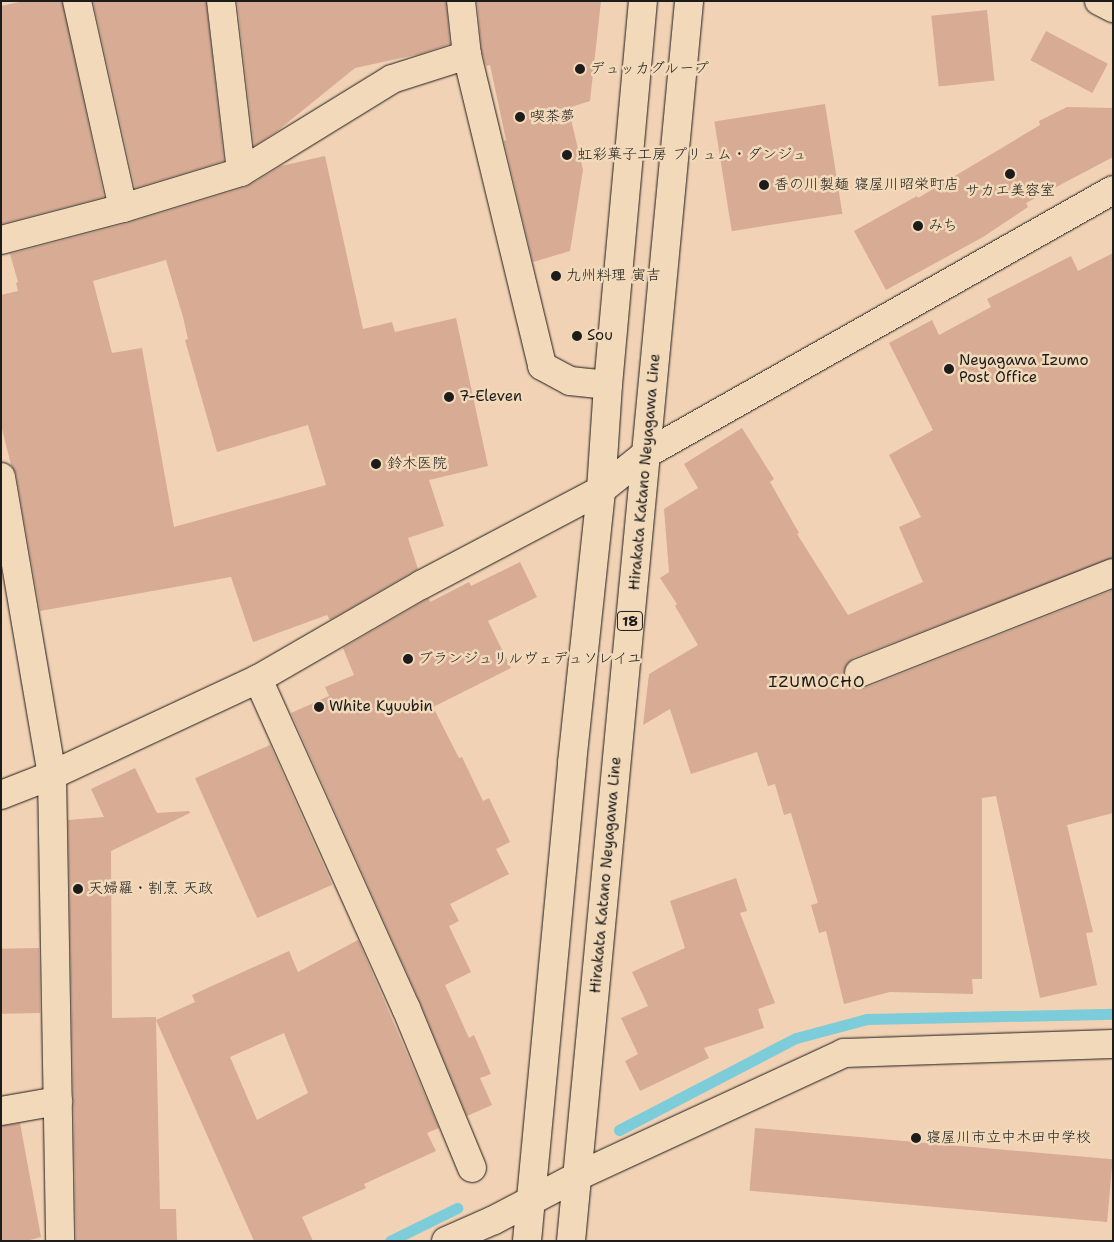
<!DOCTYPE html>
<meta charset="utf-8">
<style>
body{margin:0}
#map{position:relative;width:1114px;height:1242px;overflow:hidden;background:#f2d2b4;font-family:"Shantell Sans","Klee One",sans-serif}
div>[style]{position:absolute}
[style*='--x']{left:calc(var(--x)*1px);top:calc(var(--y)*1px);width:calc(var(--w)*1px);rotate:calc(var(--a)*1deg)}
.stream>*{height:11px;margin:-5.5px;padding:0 5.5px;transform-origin:5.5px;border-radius:5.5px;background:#7dccd9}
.building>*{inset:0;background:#d7ab94;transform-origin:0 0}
.roads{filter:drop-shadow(0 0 1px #1c1c1c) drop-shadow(0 0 1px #1c1c1c)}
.street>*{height:28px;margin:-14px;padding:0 14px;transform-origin:14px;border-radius:14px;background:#f1d9b9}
.secondary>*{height:28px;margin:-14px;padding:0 14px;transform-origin:14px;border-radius:14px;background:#f1d9b9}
.primary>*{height:28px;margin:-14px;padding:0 14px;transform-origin:14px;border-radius:14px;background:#f1d9b9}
.dots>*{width:14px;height:14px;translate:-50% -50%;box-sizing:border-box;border:2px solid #f1d9b9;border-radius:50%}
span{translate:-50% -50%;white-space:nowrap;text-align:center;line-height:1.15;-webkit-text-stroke:5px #f1d9b9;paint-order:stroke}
.shield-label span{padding:1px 4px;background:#f1d9b9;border:1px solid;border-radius:4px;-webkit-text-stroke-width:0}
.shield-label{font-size:14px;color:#1c1c1c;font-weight:700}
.poi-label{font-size:15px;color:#1c1c1c}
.left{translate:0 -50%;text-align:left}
.street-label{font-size:15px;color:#1c1c1c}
.neighbourhood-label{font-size:16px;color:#1c1c1c;letter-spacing:1px}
.frame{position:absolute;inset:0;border:2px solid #1c1c1c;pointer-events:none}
</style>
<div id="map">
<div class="stream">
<div style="--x:619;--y:1130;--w:199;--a:-27.5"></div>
<div style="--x:796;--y:1038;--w:73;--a:-15"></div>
<div style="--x:867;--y:1019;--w:246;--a:-1.2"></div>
<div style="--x:390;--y:1241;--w:75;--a:-26.2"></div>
</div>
<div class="building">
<div style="clip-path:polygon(24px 1px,62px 1px,104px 197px,1px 224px,1px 6px)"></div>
<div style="clip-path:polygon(93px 1px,206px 1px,224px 161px,135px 188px)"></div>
<div style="clip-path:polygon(237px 1px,446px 1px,450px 44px,420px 54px,355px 68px,276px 132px,254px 146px)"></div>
<div style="clip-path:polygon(477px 1px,601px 1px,590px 101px,571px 107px,571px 111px,569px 111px,583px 170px,570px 251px,533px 262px,504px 141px,506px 140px,490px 65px,486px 66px,482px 52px)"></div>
<div style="left:987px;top:10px;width:71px;height:56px;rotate:84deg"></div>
<div style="left:1046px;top:31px;width:70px;height:33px;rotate:28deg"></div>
<div style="left:825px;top:104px;width:111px;height:112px;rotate:81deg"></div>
<div style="clip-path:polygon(1067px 107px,1113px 108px,1113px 157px,1026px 203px,1028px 207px,983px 237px,886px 290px,854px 231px,917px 196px,918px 198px,1040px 125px,1039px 121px)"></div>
<div style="clip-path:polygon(evenodd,325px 156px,363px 329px,392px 322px,395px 332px,456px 318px,488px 466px,429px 480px,444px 526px,408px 538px,418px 569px,330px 620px,327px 615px,253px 642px,231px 577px,40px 611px,16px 474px,11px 465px,1px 425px,1px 295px,18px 291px,16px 283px,18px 282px,10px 254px,128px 223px,246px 187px,281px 166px,325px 156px,166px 260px,183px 317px,188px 339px,185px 340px,217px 452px,308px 425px,326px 485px,174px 527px,142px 348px,112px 353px,93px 281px,166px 260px)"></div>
<div style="clip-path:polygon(1113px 253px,1113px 558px,853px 658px,847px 664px,844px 671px,845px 679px,850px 685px,857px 688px,865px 688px,1113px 590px,1113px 813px,1067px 825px,1093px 932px,1086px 933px,1097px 985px,1040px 998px,996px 796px,982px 798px,982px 979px,972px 979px,973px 994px,890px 992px,844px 1004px,826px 931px,819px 933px,811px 905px,818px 903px,791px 813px,784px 815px,775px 784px,768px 786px,757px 752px,691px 774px,670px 709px,643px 725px,649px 674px,698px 645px,675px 606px,677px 604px,660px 578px,669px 572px,664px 509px,698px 488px,684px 464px,742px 428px,774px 479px,770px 482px,799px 533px,797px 534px,848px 615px,923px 582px,899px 527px,921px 517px,889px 455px,933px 430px,889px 343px,932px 320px,939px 335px,991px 307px,987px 299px,1071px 256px,1078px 271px)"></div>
<div style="clip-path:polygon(520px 562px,537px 597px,488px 621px,511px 668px,433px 707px,459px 758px,462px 757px,483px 801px,489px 798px,510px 842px,496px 849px,509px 874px,450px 904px,459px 921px,449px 926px,471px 972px,445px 985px,469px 1038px,474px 1035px,491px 1074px,480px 1078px,492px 1105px,467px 1116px,420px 1002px,291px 713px,329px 696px,325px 687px,354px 675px,343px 648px,429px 598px,430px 602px,469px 582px,471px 586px)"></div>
<div style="left:270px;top:745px;width:153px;height:82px;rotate:66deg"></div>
<div style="clip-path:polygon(evenodd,135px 768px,157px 813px,189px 811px,190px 813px,111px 851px,112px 1018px,156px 1017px,156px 1020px,195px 1002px,192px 995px,289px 951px,298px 972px,358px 940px,439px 1128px,427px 1133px,436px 1151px,364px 1184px,366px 1188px,302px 1217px,313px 1241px,254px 1241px,156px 1020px,160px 1209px,176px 1209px,177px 1241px,76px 1241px,68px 820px,104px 817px,91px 789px,135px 768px,284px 1033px,308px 1093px,257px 1120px,230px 1057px,284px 1033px)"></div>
<div style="clip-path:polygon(736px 878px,747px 911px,740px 913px,775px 1003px,758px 1009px,764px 1028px,704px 1048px,709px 1058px,640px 1091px,625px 1061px,638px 1054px,621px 1018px,648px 1006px,632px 972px,685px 948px,670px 901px)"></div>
<div style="left:39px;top:948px;width:65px;height:38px;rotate:89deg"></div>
<div style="clip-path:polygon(20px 1123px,41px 1237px,26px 1241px,1px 1241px,1px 1126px)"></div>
<div style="left:755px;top:1128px;width:359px;height:63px;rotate:5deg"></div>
</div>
<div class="roads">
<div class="street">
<div style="--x:77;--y:1;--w:212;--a:77.5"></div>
<div style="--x:221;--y:1;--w:172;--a:83.3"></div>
<div style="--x:461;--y:1;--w:54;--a:83.7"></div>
<div style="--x:1;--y:240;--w:126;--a:-14.7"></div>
<div style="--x:123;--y:208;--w:123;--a:-17"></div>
<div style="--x:241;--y:172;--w:177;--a:-31.6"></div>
<div style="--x:392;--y:79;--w:79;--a:-17.7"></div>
<div style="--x:467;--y:55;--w:320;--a:76.4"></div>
<div style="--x:542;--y:366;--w:32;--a:28"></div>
<div style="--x:570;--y:381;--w:38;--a:6"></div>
<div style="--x:1;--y:477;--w:302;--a:80.3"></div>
<div style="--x:52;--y:775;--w:466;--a:89"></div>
<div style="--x:859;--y:673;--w:273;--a:-21.5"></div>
<div style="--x:258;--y:679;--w:361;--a:65.8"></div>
<div style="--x:406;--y:1008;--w:173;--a:67.6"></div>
<div style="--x:1;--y:795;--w:55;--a:-21.4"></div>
<div style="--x:52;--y:775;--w:227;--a:-25"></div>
<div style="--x:258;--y:679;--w:188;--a:-30"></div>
<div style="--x:421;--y:585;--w:204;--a:-27.8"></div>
<div style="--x:601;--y:490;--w:58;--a:-38.7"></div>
<div style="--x:646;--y:454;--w:536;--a:-29.48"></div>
<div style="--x:1;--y:1111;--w:58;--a:-10"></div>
<div style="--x:446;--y:1241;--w:52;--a:-23.6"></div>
<div style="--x:494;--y:1220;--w:95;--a:-27.6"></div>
<div style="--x:578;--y:1176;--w:293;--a:-24.8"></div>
<div style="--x:844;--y:1053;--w:269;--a:-1.9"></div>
</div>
<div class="secondary">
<div style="--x:1099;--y:1;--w:16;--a:27"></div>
</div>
<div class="primary">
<div style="--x:527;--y:1241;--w:480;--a:-84.6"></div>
<div style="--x:572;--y:763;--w:275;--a:-83.9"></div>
<div style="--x:601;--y:490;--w:105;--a:-86.2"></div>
<div style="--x:608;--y:385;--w:386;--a:-84.8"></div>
<div style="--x:571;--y:1241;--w:1246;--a:-84.56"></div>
</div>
</div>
<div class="dots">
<div style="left:580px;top:69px;background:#1c1c1c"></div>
<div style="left:520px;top:117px;background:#1c1c1c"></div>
<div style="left:567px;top:155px;background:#1c1c1c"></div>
<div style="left:1010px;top:174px;background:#1c1c1c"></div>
<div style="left:764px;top:185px;background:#1c1c1c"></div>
<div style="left:918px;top:226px;background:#1c1c1c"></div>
<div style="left:556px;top:276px;background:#1c1c1c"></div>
<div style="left:577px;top:336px;background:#1c1c1c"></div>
<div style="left:949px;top:369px;background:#1c1c1c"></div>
<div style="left:449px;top:397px;background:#1c1c1c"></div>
<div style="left:376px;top:464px;background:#1c1c1c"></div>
<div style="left:408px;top:659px;background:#1c1c1c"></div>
<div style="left:319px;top:707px;background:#1c1c1c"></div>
<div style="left:78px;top:889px;background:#1c1c1c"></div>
<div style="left:916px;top:1138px;background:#1c1c1c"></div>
</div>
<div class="shield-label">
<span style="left:630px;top:621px">18</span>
</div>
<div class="poi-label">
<span class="left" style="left:590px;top:69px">デュッカグループ</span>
<span class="left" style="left:530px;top:117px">喫茶夢</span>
<span class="left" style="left:577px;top:155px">虹彩菓子工房 プリュム・ダンジュ</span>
<span class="left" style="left:774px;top:185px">香の川製麺 寝屋川昭栄町店</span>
<span style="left:1010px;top:191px">サカエ美容室</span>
<span class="left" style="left:928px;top:226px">みち</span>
<span class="left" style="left:566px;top:276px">九州料理 寅吉</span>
<span class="left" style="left:587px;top:336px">Sou</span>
<span class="left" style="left:959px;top:369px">Neyagawa Izumo<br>Post Office</span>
<span class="left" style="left:459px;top:397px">7-Eleven</span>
<span class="left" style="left:387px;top:464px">鈴木医院</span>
<span class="left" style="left:418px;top:659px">ブランジュリルヴェデュソレイユ</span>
<span class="left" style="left:329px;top:707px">White Kyuubin</span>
<span class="left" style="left:88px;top:889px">天婦羅・割烹 天政</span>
<span class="left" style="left:926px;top:1138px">寝屋川市立中木田中学校</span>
</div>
<div class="street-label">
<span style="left:645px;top:472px;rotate:-85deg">Hirakata Katano Neyagawa Line</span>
<span style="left:606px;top:875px;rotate:-85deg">Hirakata Katano Neyagawa Line</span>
</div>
<div class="neighbourhood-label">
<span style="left:817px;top:682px">IZUMOCHO</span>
</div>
<div class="frame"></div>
</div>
